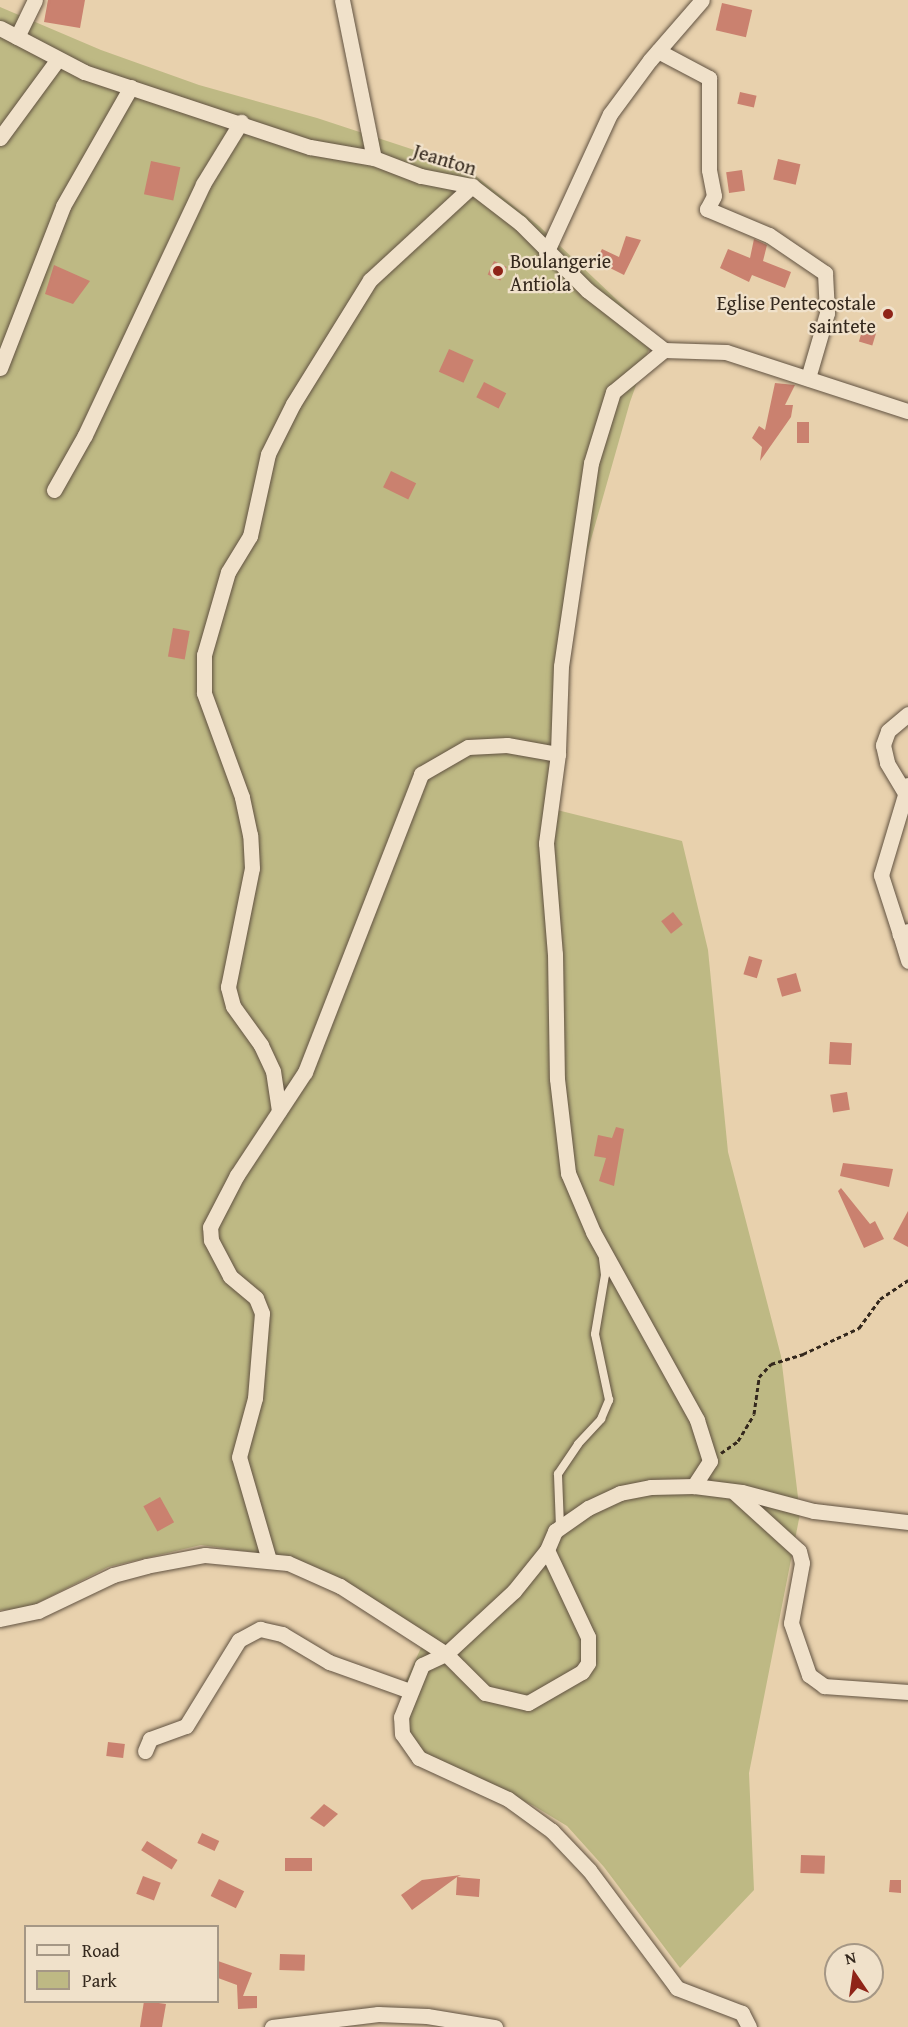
<!DOCTYPE html>
<style>
body{margin:0}
#map{position:relative;width:908px;height:2027px;overflow:hidden;background:#e8d1ad;font-family:"Gentium Book Plus",serif}
div>[style]{position:absolute}
[style*='--x']{left:calc(var(--x)*1px);top:calc(var(--y)*1px);width:calc(var(--w)*1px);rotate:calc(var(--a)*1deg)}
.green>*{inset:0;background:#beb984}
.building>*{inset:0;background:#ca816f;transform-origin:0 0}
.path>*{height:3px;margin-top:-1.5px;transform-origin:0;background:repeating-linear-gradient(90deg,#34281d 0 4.5px,transparent 0 7.5px)}
.roads{filter:drop-shadow(0 0 2px #615241) drop-shadow(0 0 2px #615241)}
.service>*{height:8px;margin:-4px;padding:0 4px;transform-origin:4px;border-radius:4px;background:#f0e1ca}
.minor>*{height:15px;margin:-7.5px;padding:0 7.5px;transform-origin:7.5px;border-radius:7.5px;background:#f0e1ca}
.dots>*{width:16px;height:16px;translate:-50% -50%;box-sizing:border-box;border:3px solid #f0e1ca;border-radius:50%}
span{translate:-50% -50%;white-space:nowrap;text-align:center;line-height:1.15;-webkit-text-stroke:4.5px #f0e1ca;paint-order:stroke}
.street-label{font-size:20px;color:#34281d}
.poi-label{font-size:20px;color:#34281d}
.left{translate:0 -50%;text-align:left}
.right{translate:-100% -50%;text-align:right}
.legend{position:absolute;left:24px;top:1925px;width:195px;height:78px;box-sizing:border-box;background:#f0e1ca;border:2px solid #a59785;margin:0;padding:8px 10px;list-style:none;font-size:18px;color:#34281d}
.legend li{display:flex;align-items:center;gap:12px;height:30px}
.legend b{width:30px;border:2px solid #a59785}
.north{position:absolute;left:824px;top:1943px;width:60px;height:60px;box-sizing:border-box;background:#f0e1ca;border:2px solid #a59785;border-radius:50%;rotate:347deg;font-size:16px;font-weight:700;line-height:24px;text-align:center;color:#34281d}
.north::after{content:'';display:block;margin:auto;width:21px;height:27px;background:#8f2418;clip-path:polygon(50% 0,100% 100%,50% 72%,0 100%)}
</style>
<div id="map">
<div class="green">
<div style="clip-path:polygon(0 7px,101px 50px,199px 85px,317px 118px,463px 166px,539px 226px,654px 335px,630px 402px,584px 564px,570px 651px,553px 809px,682px 841px,708px 950px,728px 1152px,781px 1356px,800px 1514px,749px 1773px,754px 1890px,680px 1968px,604px 1867px,567px 1826px,534px 1806px,422px 1752px,408px 1735px,402px 1689px,426px 1637px,280px 1556px,201px 1545px,108px 1567px,26px 1609px,0 1610px)"></div>
</div>
<div class="building">
<div style="clip-path:polygon(48px 0,85px 0,80px 28px,44px 22px)"></div>
<div style="left:722px;top:3px;width:31px;height:28px;rotate:13deg"></div>
<div style="left:740px;top:92px;width:17px;height:12px;rotate:13deg"></div>
<div style="left:778px;top:159px;width:23px;height:21px;rotate:13deg"></div>
<div style="left:151px;top:161px;width:30px;height:34px;rotate:12deg"></div>
<div style="left:742px;top:170px;width:21px;height:16px;rotate:82deg"></div>
<div style="clip-path:polygon(626px 236px,641px 240px,624px 275px,596px 261px,602px 249px,619px 257px)"></div>
<div style="clip-path:polygon(754px 239px,767px 245px,763px 261px,791px 272px,785px 288px,752px 275px,749px 282px,720px 268px,728px 249px,750px 258px)"></div>
<div style="left:494px;top:261px;width:14px;height:15px;rotate:25deg"></div>
<div style="clip-path:polygon(54px 265px,90px 281px,73px 304px,45px 294px)"></div>
<div style="left:863px;top:328px;width:14px;height:14px;rotate:17deg"></div>
<div style="left:449px;top:349px;width:27px;height:25px;rotate:24deg"></div>
<div style="left:484px;top:382px;width:25px;height:17px;rotate:27deg"></div>
<div style="clip-path:polygon(775px 383px,795px 385px,785px 405px,793px 405px,791px 417px,760px 461px,762px 447px,752px 438px,759px 426px,765px 430px)"></div>
<div style="left:797px;top:422px;width:12px;height:21px"></div>
<div style="left:391px;top:471px;width:28px;height:18px;rotate:26deg"></div>
<div style="left:173px;top:628px;width:17px;height:29px;rotate:10deg"></div>
<div style="left:673px;top:912px;width:16px;height:15px;rotate:52deg"></div>
<div style="left:749px;top:956px;width:14px;height:19px;rotate:17deg"></div>
<div style="left:796px;top:973px;width:19px;height:20px;rotate:74deg"></div>
<div style="left:830px;top:1042px;width:22px;height:22px;rotate:3deg"></div>
<div style="left:847px;top:1092px;width:18px;height:17px;rotate:81deg"></div>
<div style="clip-path:polygon(616px 1127px,624px 1129px,614px 1186px,599px 1181px,606px 1158px,594px 1156px,598px 1135px,612px 1138px)"></div>
<div style="clip-path:polygon(843px 1163px,893px 1169px,889px 1187px,840px 1176px)"></div>
<div style="clip-path:polygon(841px 1188px,870px 1224px,875px 1221px,884px 1239px,864px 1248px,838px 1191px)"></div>
<div style="clip-path:polygon(908px 1211px,908px 1247px,893px 1239px)"></div>
<div style="left:160px;top:1497px;width:29px;height:19px;rotate:61deg"></div>
<div style="left:108px;top:1742px;width:17px;height:14px;rotate:7deg"></div>
<div style="clip-path:polygon(324px 1804px,338px 1814px,324px 1827px,310px 1818px)"></div>
<div style="left:202px;top:1833px;width:19px;height:11px;rotate:25deg"></div>
<div style="left:147px;top:1841px;width:36px;height:11px;rotate:32deg"></div>
<div style="left:801px;top:1855px;width:24px;height:18px;rotate:2deg"></div>
<div style="left:285px;top:1858px;width:27px;height:13px"></div>
<div style="clip-path:polygon(461px 1875px,457px 1877px,480px 1879px,479px 1897px,456px 1895px,457px 1877px,412px 1910px,401px 1895px,422px 1880px)"></div>
<div style="left:143px;top:1876px;width:19px;height:19px;rotate:21deg"></div>
<div style="left:219px;top:1879px;width:28px;height:19px;rotate:26deg"></div>
<div style="clip-path:polygon(890px 1880px,901px 1880px,901px 1893px,889px 1892px)"></div>
<div style="left:280px;top:1954px;width:25px;height:16px;rotate:2deg"></div>
<div style="clip-path:polygon(218px 1961px,252px 1973px,243px 1996px,257px 1996px,257px 2008px,238px 2009px,237px 1985px,218px 1978px)"></div>
<div style="clip-path:polygon(144px 2001px,166px 2004px,162px 2027px,140px 2027px)"></div>
</div>
<div class="path">
<div style="--x:721;--y:1453;--w:21;--a:-35"></div>
<div style="--x:738;--y:1441;--w:31;--a:-59"></div>
<div style="--x:754;--y:1414;--w:37;--a:-82"></div>
<div style="--x:759;--y:1377;--w:18;--a:-47"></div>
<div style="--x:771;--y:1364;--w:34;--a:-17"></div>
<div style="--x:803;--y:1354;--w:62;--a:-24.9"></div>
<div style="--x:859;--y:1328;--w:36;--a:-54"></div>
<div style="--x:880;--y:1299;--w:34;--a:-34"></div>
</div>
<div class="roads">
<div class="service">
<div style="--x:560;--y:1527;--w:53;--a:-92.2"></div>
<div style="--x:558;--y:1474;--w:36;--a:-56"></div>
<div style="--x:578;--y:1444;--w:34;--a:-47"></div>
<div style="--x:601;--y:1419;--w:21;--a:-67"></div>
<div style="--x:609;--y:1400;--w:67;--a:-102"></div>
<div style="--x:595;--y:1334;--w:60;--a:-80.4"></div>
<div style="--x:605;--y:1275;--w:17;--a:-97"></div>
</div>
<div class="minor">
<div style="--x:342;--y:0;--w:161;--a:78.6"></div>
<div style="--x:0;--y:28;--w:95;--a:27.6"></div>
<div style="--x:84;--y:72;--w:238;--a:18.4"></div>
<div style="--x:310;--y:147;--w:65;--a:9.8"></div>
<div style="--x:374;--y:158;--w:50;--a:21"></div>
<div style="--x:421;--y:176;--w:52;--a:11.1"></div>
<div style="--x:472;--y:186;--w:61;--a:37.6"></div>
<div style="--x:520;--y:223;--w:95;--a:45"></div>
<div style="--x:587;--y:290;--w:98;--a:37.9"></div>
<div style="--x:664;--y:350;--w:62;--a:1.8"></div>
<div style="--x:726;--y:352;--w:191;--a:18"></div>
<div style="--x:17;--y:37;--w:41;--a:-64.1"></div>
<div style="--x:658;--y:51;--w:58;--a:27.9"></div>
<div style="--x:709;--y:78;--w:92;--a:90"></div>
<div style="--x:709;--y:170;--w:26;--a:79"></div>
<div style="--x:714;--y:196;--w:15;--a:118"></div>
<div style="--x:707;--y:209;--w:67;--a:22.8"></div>
<div style="--x:769;--y:235;--w:68;--a:34.2"></div>
<div style="--x:825;--y:273;--w:40;--a:87.1"></div>
<div style="--x:827;--y:313;--w:68;--a:106.3"></div>
<div style="--x:0;--y:138;--w:98;--a:-53.7"></div>
<div style="--x:546;--y:253;--w:153;--a:-65.3"></div>
<div style="--x:610;--y:114;--w:67;--a:-53.5"></div>
<div style="--x:650;--y:60;--w:79;--a:-49.1"></div>
<div style="--x:664;--y:350;--w:66;--a:140.5"></div>
<div style="--x:613;--y:392;--w:74;--a:107.2"></div>
<div style="--x:591;--y:463;--w:205;--a:98.4"></div>
<div style="--x:561;--y:666;--w:88;--a:92"></div>
<div style="--x:558;--y:754;--w:90;--a:97.7"></div>
<div style="--x:546;--y:843;--w:111;--a:85.4"></div>
<div style="--x:555;--y:954;--w:125;--a:89.1"></div>
<div style="--x:557;--y:1079;--w:95;--a:83.3"></div>
<div style="--x:568;--y:1173;--w:64;--a:67"></div>
<div style="--x:593;--y:1232;--w:215;--a:61"></div>
<div style="--x:697;--y:1420;--w:43;--a:72.4"></div>
<div style="--x:710;--y:1461;--w:30;--a:123"></div>
<div style="--x:0;--y:368;--w:174;--a:-68.7"></div>
<div style="--x:63;--y:206;--w:137;--a:-60.3"></div>
<div style="--x:54;--y:490;--w:63;--a:-60.6"></div>
<div style="--x:85;--y:435;--w:277;--a:-64.8"></div>
<div style="--x:203;--y:184;--w:73;--a:-58.5"></div>
<div style="--x:908;--y:714;--w:26;--a:140"></div>
<div style="--x:888;--y:731;--w:15;--a:110"></div>
<div style="--x:883;--y:745;--w:18;--a:77"></div>
<div style="--x:887;--y:763;--w:41;--a:59"></div>
<div style="--x:908;--y:931;--w:9;--a:159"></div>
<div style="--x:900;--y:934;--w:28;--a:73"></div>
<div style="--x:900;--y:934;--w:62;--a:-107.9"></div>
<div style="--x:881;--y:875;--w:94;--a:-73.3"></div>
<div style="--x:279;--y:1111;--w:40;--a:-98.5"></div>
<div style="--x:273;--y:1071;--w:29;--a:-115"></div>
<div style="--x:261;--y:1045;--w:48;--a:-125.7"></div>
<div style="--x:233;--y:1006;--w:20;--a:-105"></div>
<div style="--x:228;--y:987;--w:121;--a:-78.6"></div>
<div style="--x:252;--y:868;--w:33;--a:-93"></div>
<div style="--x:250;--y:835;--w:39;--a:-102"></div>
<div style="--x:242;--y:797;--w:111;--a:-110.1"></div>
<div style="--x:204;--y:693;--w:38;--a:-90"></div>
<div style="--x:204;--y:655;--w:86;--a:-73.9"></div>
<div style="--x:228;--y:572;--w:42;--a:-58.6"></div>
<div style="--x:250;--y:536;--w:84;--a:-77.6"></div>
<div style="--x:268;--y:454;--w:56;--a:-63.4"></div>
<div style="--x:293;--y:404;--w:146;--a:-58.2"></div>
<div style="--x:370;--y:280;--w:139;--a:-42.7"></div>
<div style="--x:735;--y:1493;--w:86;--a:42.2"></div>
<div style="--x:799;--y:1551;--w:12;--a:76"></div>
<div style="--x:802;--y:1563;--w:61;--a:100.4"></div>
<div style="--x:791;--y:1623;--w:55;--a:70.9"></div>
<div style="--x:809;--y:1675;--w:19;--a:36"></div>
<div style="--x:824;--y:1686;--w:84;--a:4.1"></div>
<div style="--x:269;--y:1560;--w:107;--a:-106.2"></div>
<div style="--x:239;--y:1457;--w:61;--a:-74.8"></div>
<div style="--x:255;--y:1398;--w:85;--a:-85.3"></div>
<div style="--x:262;--y:1313;--w:16;--a:-112"></div>
<div style="--x:256;--y:1298;--w:34;--a:-140"></div>
<div style="--x:230;--y:1276;--w:41;--a:-117.8"></div>
<div style="--x:211;--y:1240;--w:13;--a:-94"></div>
<div style="--x:210;--y:1227;--w:59;--a:-62.6"></div>
<div style="--x:237;--y:1175;--w:123;--a:-56.6"></div>
<div style="--x:305;--y:1072;--w:320;--a:-68.7"></div>
<div style="--x:421;--y:774;--w:54;--a:-29.9"></div>
<div style="--x:468;--y:747;--w:39;--a:-3"></div>
<div style="--x:507;--y:745;--w:52;--a:10"></div>
<div style="--x:0;--y:1619;--w:39;--a:-12"></div>
<div style="--x:38;--y:1611;--w:83;--a:-25.6"></div>
<div style="--x:113;--y:1575;--w:34;--a:-15"></div>
<div style="--x:146;--y:1566;--w:60;--a:-10.6"></div>
<div style="--x:205;--y:1555;--w:83;--a:5.5"></div>
<div style="--x:288;--y:1563;--w:57;--a:23.9"></div>
<div style="--x:340;--y:1586;--w:126;--a:32.7"></div>
<div style="--x:446;--y:1654;--w:55;--a:45"></div>
<div style="--x:485;--y:1693;--w:44;--a:13.1"></div>
<div style="--x:528;--y:1703;--w:62;--a:-29.9"></div>
<div style="--x:582;--y:1672;--w:11;--a:-56"></div>
<div style="--x:588;--y:1663;--w:26;--a:-90"></div>
<div style="--x:588;--y:1637;--w:96;--a:-115.2"></div>
<div style="--x:145;--y:1751;--w:13;--a:-67"></div>
<div style="--x:150;--y:1739;--w:38;--a:-20"></div>
<div style="--x:186;--y:1726;--w:101;--a:-58.4"></div>
<div style="--x:239;--y:1640;--w:24;--a:-28"></div>
<div style="--x:260;--y:1629;--w:23;--a:13"></div>
<div style="--x:282;--y:1634;--w:55;--a:30.8"></div>
<div style="--x:329;--y:1662;--w:86;--a:19.7"></div>
<div style="--x:272;--y:2027;--w:107;--a:-7"></div>
<div style="--x:378;--y:2014;--w:49;--a:2.3"></div>
<div style="--x:427;--y:2016;--w:69;--a:9.2"></div>
<div style="--x:749;--y:2027;--w:16;--a:-117"></div>
<div style="--x:742;--y:2013;--w:70;--a:-159"></div>
<div style="--x:677;--y:1988;--w:147;--a:-126.7"></div>
<div style="--x:589;--y:1870;--w:54;--a:-133.5"></div>
<div style="--x:552;--y:1831;--w:54;--a:-144"></div>
<div style="--x:508;--y:1799;--w:98;--a:-155.3"></div>
<div style="--x:419;--y:1758;--w:29;--a:-125"></div>
<div style="--x:402;--y:1734;--w:17;--a:-93"></div>
<div style="--x:401;--y:1717;--w:56;--a:-68"></div>
<div style="--x:422;--y:1665;--w:26;--a:-25"></div>
<div style="--x:446;--y:1654;--w:93;--a:-42.8"></div>
<div style="--x:514;--y:1591;--w:53;--a:-51.2"></div>
<div style="--x:547;--y:1550;--w:21;--a:-67"></div>
<div style="--x:555;--y:1531;--w:40;--a:-34.9"></div>
<div style="--x:588;--y:1508;--w:35;--a:-25"></div>
<div style="--x:620;--y:1493;--w:32;--a:-11"></div>
<div style="--x:651;--y:1487;--w:43;--a:-1.3"></div>
<div style="--x:694;--y:1486;--w:48;--a:7.1"></div>
<div style="--x:742;--y:1492;--w:74;--a:14.8"></div>
<div style="--x:814;--y:1511;--w:95;--a:6.7"></div>
</div>
</div>
<div class="dots">
<div style="left:498px;top:271px;background:#8f2418"></div>
<div style="left:888px;top:314px;background:#8f2418"></div>
</div>
<div class="street-label">
<span style="left:445px;top:159px;rotate:17deg">Jeanton</span>
</div>
<div class="poi-label">
<span class="left" style="left:510px;top:272px">Boulangerie<br>Antiola</span>
<span class="right" style="left:876px;top:314px">Eglise Pentecostale<br>saintete</span>
</div>
<ul class="legend">
<li><b style="height:8px;background:#f0e1ca"></b>Road</li>
<li><b style="height:16px;background:#beb984"></b>Park</li>
</ul>
<div class="north">N</div>
</div>
